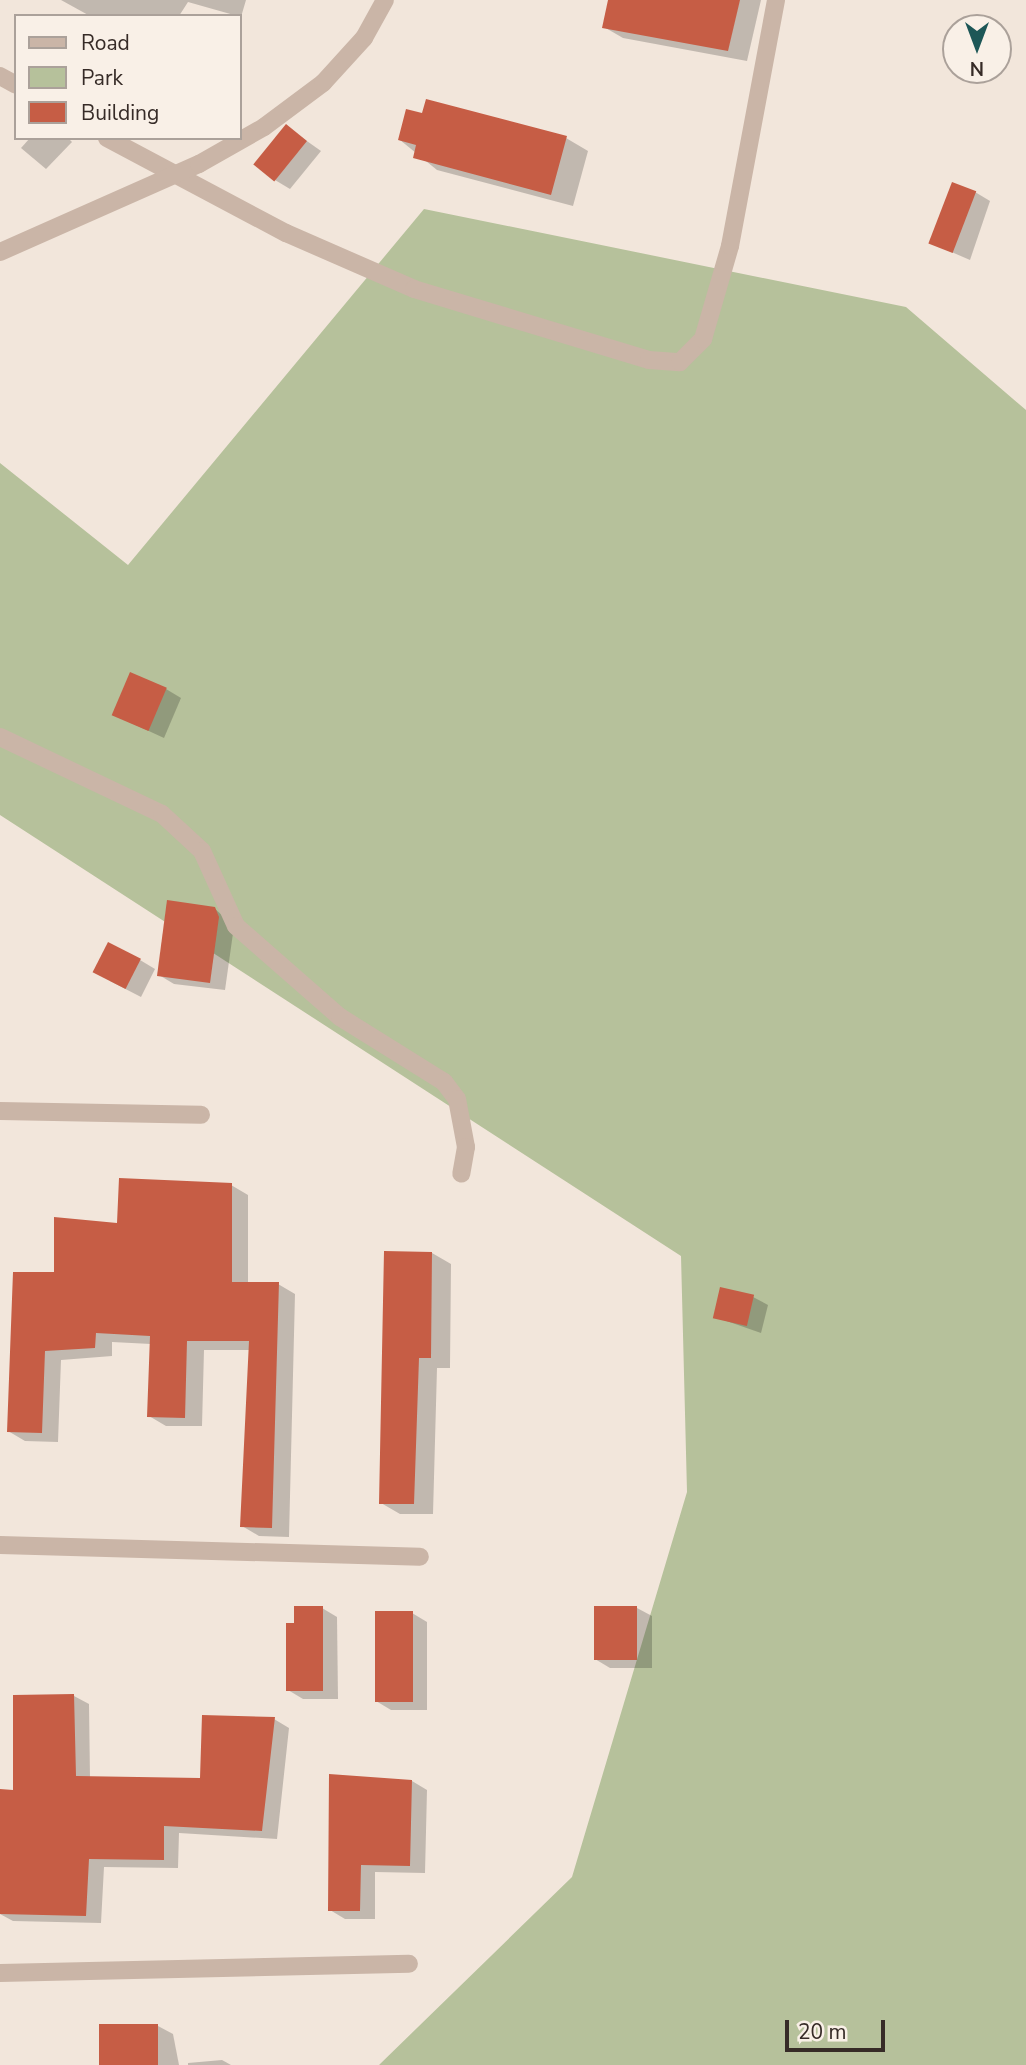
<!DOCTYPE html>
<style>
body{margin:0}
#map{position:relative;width:1026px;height:2065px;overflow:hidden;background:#f2e6db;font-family:"Nunito Sans",sans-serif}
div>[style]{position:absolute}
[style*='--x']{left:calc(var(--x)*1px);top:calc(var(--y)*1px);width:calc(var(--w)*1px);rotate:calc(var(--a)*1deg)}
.green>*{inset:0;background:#b6c19b}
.shadow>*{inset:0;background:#0003}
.building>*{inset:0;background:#c65d45;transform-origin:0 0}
.minor>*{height:18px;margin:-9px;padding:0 9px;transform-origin:9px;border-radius:9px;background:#cab5a7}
span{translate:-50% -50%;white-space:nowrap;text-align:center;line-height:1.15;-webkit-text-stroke:7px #f9f0e7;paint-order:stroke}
.legend{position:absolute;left:14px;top:14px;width:228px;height:126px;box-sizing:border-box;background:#f9f0e7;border:2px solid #aba19a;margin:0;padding:9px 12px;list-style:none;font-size:21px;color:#362b27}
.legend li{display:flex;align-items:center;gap:14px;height:35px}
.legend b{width:35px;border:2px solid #aba19a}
.north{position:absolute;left:942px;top:14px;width:70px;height:70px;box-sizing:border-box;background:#f9f0e7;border:2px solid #aba19a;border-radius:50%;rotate:180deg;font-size:19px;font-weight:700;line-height:28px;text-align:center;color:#362b27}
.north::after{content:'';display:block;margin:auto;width:24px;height:32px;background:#1d5757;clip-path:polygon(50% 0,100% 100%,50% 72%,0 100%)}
.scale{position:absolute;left:785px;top:2020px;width:100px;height:32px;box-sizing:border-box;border:4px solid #362b27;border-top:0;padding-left:9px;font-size:21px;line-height:24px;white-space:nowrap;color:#362b27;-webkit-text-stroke:5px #f9f0e7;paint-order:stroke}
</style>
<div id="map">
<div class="green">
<div style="clip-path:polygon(424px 209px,906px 307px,1026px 410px,1026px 2065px,379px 2065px,572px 1877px,687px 1492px,681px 1256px,0 815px,0 463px,128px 565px)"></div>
</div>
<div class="shadow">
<div style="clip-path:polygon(61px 0,246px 0,241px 17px,188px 2px,179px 16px,90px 16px)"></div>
<div style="clip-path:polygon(610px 0,761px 0,747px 61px,623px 38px,604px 27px)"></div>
<div style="clip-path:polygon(287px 127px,321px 151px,290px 189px,275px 180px)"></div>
<div style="clip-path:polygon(30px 138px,68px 138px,72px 142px,46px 169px,21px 148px)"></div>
<div style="clip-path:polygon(566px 138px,588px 151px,573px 206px,437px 170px,400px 140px)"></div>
<div style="clip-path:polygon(975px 192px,990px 201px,970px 260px,933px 244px)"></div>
<div style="clip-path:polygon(166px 689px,181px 698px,164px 738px,114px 715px)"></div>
<div style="clip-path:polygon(214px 908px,234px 926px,225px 990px,174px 984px,159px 975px)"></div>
<div style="clip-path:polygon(140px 960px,155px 969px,141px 997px,110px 981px)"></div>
<div style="clip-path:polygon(231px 1185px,248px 1195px,248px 1284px,278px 1284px,295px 1294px,289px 1537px,259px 1536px,242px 1526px,250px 1350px,204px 1350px,202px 1426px,166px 1426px,149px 1416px,151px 1344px,112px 1342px,112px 1356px,61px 1360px,58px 1442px,25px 1441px,8px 1431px,56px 1274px,119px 1225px)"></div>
<div style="clip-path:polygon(386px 1253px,432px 1253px,451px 1264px,450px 1368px,437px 1368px,433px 1514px,400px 1514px,381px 1503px)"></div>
<div style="clip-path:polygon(753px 1297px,768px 1305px,761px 1333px,715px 1317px)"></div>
<div style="clip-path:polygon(322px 1608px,337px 1617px,338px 1699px,303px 1699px,288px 1690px,296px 1625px)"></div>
<div style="clip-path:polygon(637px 1608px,652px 1616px,652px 1668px,610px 1668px,595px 1659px)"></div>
<div style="clip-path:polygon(412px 1613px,427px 1622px,427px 1710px,391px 1710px,376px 1701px)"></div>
<div style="clip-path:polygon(74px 1696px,89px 1704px,90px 1778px,202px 1780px,274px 1719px,289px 1728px,277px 1839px,179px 1833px,178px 1868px,104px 1867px,101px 1923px,13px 1921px,0 1914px,0 1842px,15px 1791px)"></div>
<div style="clip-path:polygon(412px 1781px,427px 1790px,425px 1873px,375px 1872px,375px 1919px,345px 1919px,330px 1910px)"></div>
<div style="clip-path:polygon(158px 2026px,173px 2034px,179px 2065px,101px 2065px)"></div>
<div style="clip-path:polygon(222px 2060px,231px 2065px,188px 2065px,188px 2063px)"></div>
</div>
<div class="building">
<div style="clip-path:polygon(608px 0,740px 0,728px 51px,602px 28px)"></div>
<div style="clip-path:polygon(426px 99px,567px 136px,551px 195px,413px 158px,416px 145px,398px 140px,406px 109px,422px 113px)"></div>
<div style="left:286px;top:124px;width:27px;height:52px;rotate:39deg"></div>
<div style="left:952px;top:182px;width:26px;height:66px;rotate:21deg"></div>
<div style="left:130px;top:672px;width:40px;height:47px;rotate:23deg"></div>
<div style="clip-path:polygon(167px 900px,215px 907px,219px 917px,210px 983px,157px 976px)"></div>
<div style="left:108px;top:942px;width:37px;height:34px;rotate:27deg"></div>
<div style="clip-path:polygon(119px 1178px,232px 1183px,232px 1282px,279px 1282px,272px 1528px,240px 1527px,249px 1341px,187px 1341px,185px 1418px,147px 1417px,150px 1336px,96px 1333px,95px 1348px,45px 1351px,42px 1433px,7px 1432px,13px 1272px,54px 1272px,54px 1217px,117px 1223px)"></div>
<div style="clip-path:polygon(384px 1251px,432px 1252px,431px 1358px,419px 1358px,414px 1504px,379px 1504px)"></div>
<div style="left:720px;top:1287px;width:35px;height:32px;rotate:13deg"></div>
<div style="clip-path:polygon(294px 1606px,323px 1606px,323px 1691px,286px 1691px,286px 1623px,294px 1623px)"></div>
<div style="left:594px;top:1606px;width:43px;height:54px"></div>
<div style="left:375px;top:1611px;width:38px;height:91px"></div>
<div style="clip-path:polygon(74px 1694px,76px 1776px,200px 1778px,202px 1715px,275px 1717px,262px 1831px,164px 1826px,164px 1860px,89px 1859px,86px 1916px,0 1914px,0 1789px,13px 1790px,13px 1695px)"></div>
<div style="clip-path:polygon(329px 1774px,412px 1780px,410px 1866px,361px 1865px,360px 1911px,328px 1911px)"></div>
<div style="left:99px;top:2024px;width:59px;height:41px"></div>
</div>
<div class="minor">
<div style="--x:0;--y:76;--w:18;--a:29"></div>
<div style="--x:107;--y:138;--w:203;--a:28"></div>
<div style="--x:286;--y:233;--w:140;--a:23.6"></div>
<div style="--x:414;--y:289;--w:245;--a:16.8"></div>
<div style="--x:649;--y:360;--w:31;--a:4"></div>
<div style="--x:680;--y:362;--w:33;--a:-45"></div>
<div style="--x:703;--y:339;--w:97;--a:-73.8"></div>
<div style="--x:730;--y:246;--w:250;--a:-79.4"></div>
<div style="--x:0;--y:252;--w:218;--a:-23.9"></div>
<div style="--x:199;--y:164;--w:75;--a:-29.6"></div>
<div style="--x:264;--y:127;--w:74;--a:-36.7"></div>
<div style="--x:323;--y:83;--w:61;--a:-47.7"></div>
<div style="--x:364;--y:38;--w:43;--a:-61.1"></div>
<div style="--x:0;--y:737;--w:179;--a:25.4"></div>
<div style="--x:162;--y:814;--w:54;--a:42.8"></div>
<div style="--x:202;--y:851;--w:82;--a:65.6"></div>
<div style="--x:236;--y:926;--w:138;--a:41.2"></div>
<div style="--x:340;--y:1017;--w:123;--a:32"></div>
<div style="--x:444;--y:1082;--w:21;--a:53"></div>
<div style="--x:457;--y:1099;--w:49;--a:79.4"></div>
<div style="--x:466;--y:1147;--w:27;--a:100"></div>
<div style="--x:0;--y:1111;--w:201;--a:1.1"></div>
<div style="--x:0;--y:1545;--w:420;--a:1.6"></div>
<div style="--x:0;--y:1973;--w:409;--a:-1.3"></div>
</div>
<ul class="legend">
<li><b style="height:9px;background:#cab5a7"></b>Road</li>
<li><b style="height:19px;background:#b6c19b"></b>Park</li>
<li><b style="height:19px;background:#c65d45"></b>Building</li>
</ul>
<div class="north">N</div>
<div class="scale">20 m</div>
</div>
